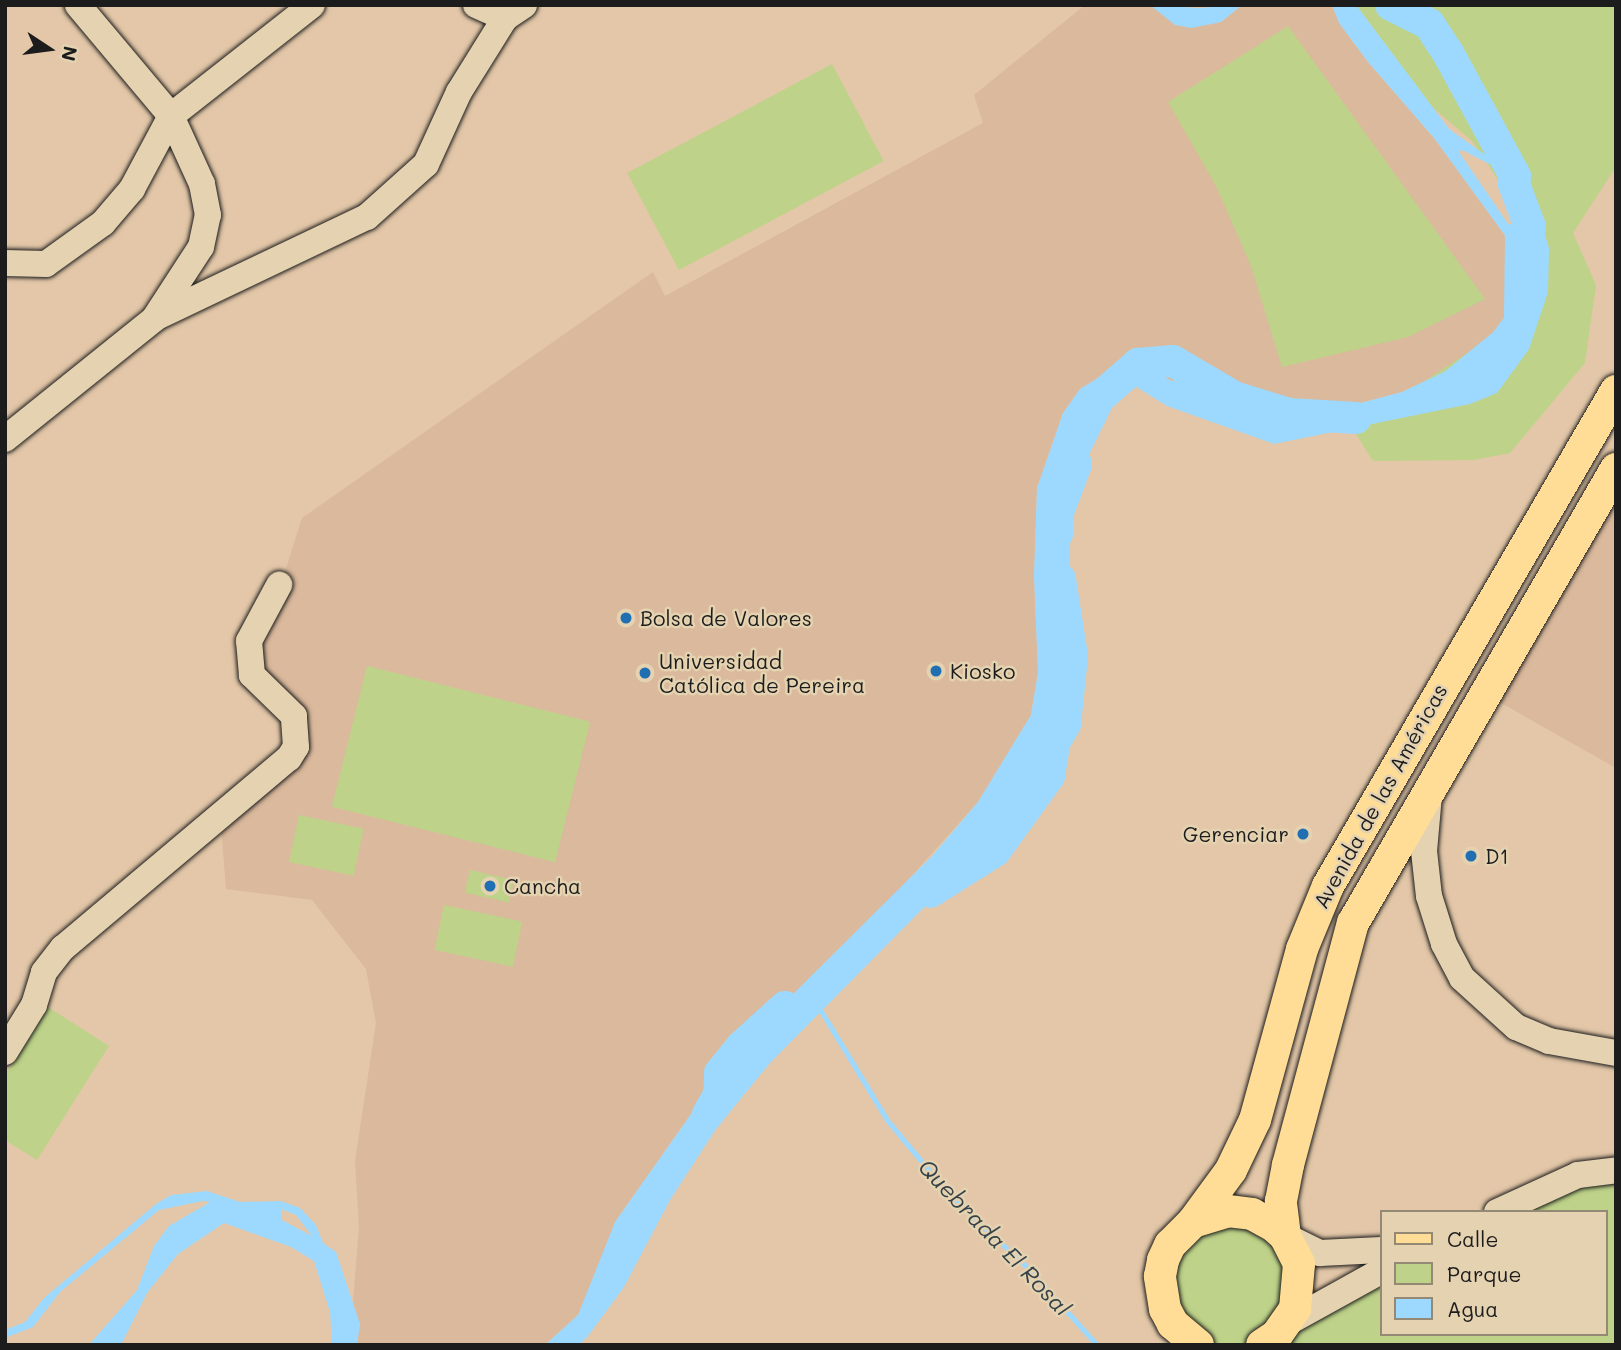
<!DOCTYPE html>
<meta charset="utf-8">
<style>
body{margin:0}
#map{position:relative;width:1621px;height:1350px;overflow:hidden;background:#e3c7a8;font-family:Mali,sans-serif}
div>[style]{position:absolute}
[style*='--x']{left:calc(var(--x)*1px);top:calc(var(--y)*1px);width:calc(var(--w)*1px);rotate:calc(var(--a)*1deg)}
.built>*{inset:0;background:#dab99c}
.green>*{inset:0;background:#bed389;transform-origin:0 0}
.water>*{inset:0;background:#9dd9fe}
.stream>*{height:5px;margin:-2.5px;padding:0 2.5px;transform-origin:2.5px;border-radius:2.5px;background:#9dd9fe}
.river>*{height:32px;margin:-16px;padding:0 16px;transform-origin:16px;border-radius:16px;background:#9dd9fe}
.roads{filter:drop-shadow(0 0 2px #1c1c1c) drop-shadow(0 0 2px #1c1c1c)}
.minor>*{height:26px;margin:-13px;padding:0 13px;transform-origin:13px;border-radius:13px;background:#e4d2b0}
.major>*{height:32px;margin:-16px;padding:0 16px;transform-origin:16px;border-radius:16px;background:#ffdd96}
.dots>*{width:19px;height:19px;translate:-50% -50%;box-sizing:border-box;border:4px solid #e4d2b0;border-radius:50%}
span{translate:-50% -50%;white-space:nowrap;text-align:center;line-height:1.15;-webkit-text-stroke:5px #e4d2b0;paint-order:stroke}
.poi-label{font-size:21px;color:#1c1c1c}
.left{translate:0 -50%;text-align:left}
.right{translate:-100% -50%;text-align:right}
.street-label{font-size:21px;color:#1c1c1c}
.water-label{font-size:23px;color:#364249;font-style:italic}
.frame{position:absolute;inset:0;border:7px solid #1c1c1c;pointer-events:none}
.legend{position:absolute;left:1380px;top:1210px;width:228px;height:126px;box-sizing:border-box;background:#e4d2b0;border:2px solid #948975;margin:0;padding:9px 12px;list-style:none;font-size:21px;color:#1c1c1c}
.legend li{display:flex;align-items:center;gap:14px;height:35px}
.legend b{width:35px;border:2px solid #948975}
.north{position:absolute;left:14px;top:14px;width:70px;height:70px;-webkit-text-stroke:5px #e4d2b0;paint-order:stroke;rotate:103deg;font-size:19px;font-weight:700;line-height:28px;text-align:center;color:#1c1c1c}
.north::after{content:'';display:block;margin:auto;width:24px;height:32px;background:#1c1c1c;clip-path:polygon(50% 0,100% 100%,50% 72%,0 100%)}
</style>
<div id="map">
<div class="built">
<div style="clip-path:polygon(1085px 5px,1150px 5px,1191px 28px,1221px 22px,1242px 5px,1332px 5px,1339px 23px,1368px 62px,1434px 138px,1520px 256px,1520px 323px,1450px 369px,1402px 392px,1281px 424px,1198px 375px,1172px 381px,1138px 364px,1119px 365px,1080px 389px,1063px 413px,1037px 488px,1034px 576px,1038px 672px,1031px 715px,978px 802px,874px 918px,780px 1007px,720px 1073px,615px 1222px,595px 1281px,578px 1315px,566px 1326px,545px 1345px,357px 1345px,360px 1324px,353px 1303px,359px 1227px,355px 1161px,376px 1023px,366px 969px,312px 900px,226px 889px,220px 814px,280px 767px,298px 728px,252px 675px,302px 518px,653px 272px,665px 296px,983px 123px,974px 95px)"></div>
<div style="clip-path:polygon(1616px 469px,1616px 768px,1487px 695px)"></div>
</div>
<div class="green">
<div style="clip-path:polygon(1356px 5px,1616px 5px,1616px 167px,1573px 233px,1596px 285px,1585px 363px,1510px 453px,1474px 460px,1373px 461px,1352px 428px,1543px 304px,1548px 292px,1530px 227px,1472px 141px,1432px 107px)"></div>
<div style="clip-path:polygon(1288px 26px,1485px 299px,1408px 337px,1282px 367px,1251px 266px,1216px 186px,1168px 102px)"></div>
<div style="left:832px;top:64px;width:110px;height:232px;rotate:62deg"></div>
<div style="left:367px;top:666px;width:230px;height:145px;rotate:14deg"></div>
<div style="left:299px;top:815px;width:66px;height:48px;rotate:12deg"></div>
<div style="left:470px;top:870px;width:45px;height:23px;rotate:13deg"></div>
<div style="left:444px;top:905px;width:80px;height:46px;rotate:12deg"></div>
<div style="clip-path:polygon(48px 1007px,109px 1046px,37px 1160px,5px 1140px,5px 1075px)"></div>
<div style="clip-path:polygon(1616px 1170px,1616px 1345px,1198px 1345px,1160px 1293px,1193px 1222px,1274px 1226px,1295px 1309px,1381px 1271px,1381px 1334px,1605px 1334px,1605px 1212px,1497px 1212px)"></div>
</div>
<div class="water">
<div style="clip-path:polygon(1150px 5px,1199px 8px,1242px 5px,1221px 22px,1191px 28px,1175px 25px)"></div>
<div style="clip-path:polygon(evenodd,1332px 5px,1356px 5px,1449px 129px,1515px 176px,1537px 209px,1549px 248px,1548px 292px,1529px 349px,1497px 393px,1470px 404px,1274px 444px,1167px 406px,1130px 383px,1099px 398px,1070px 457px,1064px 494px,1070px 537px,1067px 689px,1065px 724px,1049px 776px,1015px 824px,964px 867px,770px 1063px,716px 1129px,670px 1200px,624px 1287px,588px 1336px,579px 1345px,545px 1345px,578px 1315px,615px 1222px,720px 1073px,780px 1007px,932px 856px,978px 802px,1031px 715px,1038px 672px,1034px 576px,1037px 488px,1063px 413px,1080px 389px,1119px 365px,1138px 364px,1172px 381px,1198px 375px,1281px 424px,1402px 392px,1450px 369px,1478px 364px,1504px 344px,1520px 323px,1520px 256px,1434px 138px,1368px 62px,1339px 23px,1332px 5px,1462px 150px,1497px 168px,1514px 184px,1527px 212px,1530px 227px,1526px 236px,1513px 231px,1459px 152px,1462px 150px)"></div>
<div style="clip-path:polygon(evenodd,207px 1191px,240px 1202px,281px 1201px,300px 1208px,316px 1225px,323px 1243px,336px 1252px,360px 1324px,357px 1345px,332px 1345px,330px 1312px,314px 1261px,291px 1247px,224px 1223px,178px 1254px,147px 1293px,121px 1345px,89px 1345px,137px 1290px,154px 1246px,169px 1226px,210px 1202px,203px 1201px,159px 1210px,60px 1292px,33px 1327px,5px 1338px,5px 1330px,25px 1322px,44px 1298px,156px 1204px,171px 1195px,207px 1191px,281px 1209px,296px 1215px,312px 1236px,282px 1220px,281px 1209px)"></div>
</div>
<div class="stream">
<div style="--x:818;--y:1006;--w:133;--a:58.8"></div>
<div style="--x:887;--y:1120;--w:102;--a:50.2"></div>
<div style="--x:952;--y:1198;--w:105;--a:42.7"></div>
<div style="--x:1029;--y:1269;--w:102;--a:48.2"></div>
</div>
<div class="river">
<div style="--x:1391;--y:5;--w:42;--a:26.6"></div>
<div style="--x:1429;--y:24;--w:35;--a:57"></div>
<div style="--x:1448;--y:53;--w:140;--a:61.4"></div>
<div style="--x:1515;--y:176;--w:8;--a:97"></div>
<div style="--x:1514;--y:184;--w:46;--a:69.6"></div>
<div style="--x:1530;--y:227;--w:13;--a:135"></div>
<div style="--x:1521;--y:236;--w:87;--a:90.7"></div>
<div style="--x:1520;--y:323;--w:26;--a:127"></div>
<div style="--x:1504;--y:344;--w:62;--a:140.9"></div>
<div style="--x:1057;--y:534;--w:19;--a:-90"></div>
<div style="--x:1057;--y:515;--w:54;--a:-69.6"></div>
<div style="--x:1076;--y:464;--w:9;--a:-131"></div>
<div style="--x:1070;--y:457;--w:66;--a:-63.8"></div>
<div style="--x:1099;--y:398;--w:52;--a:-41.1"></div>
<div style="--x:1138;--y:364;--w:35;--a:-5"></div>
<div style="--x:1173;--y:361;--w:71;--a:30.5"></div>
<div style="--x:1234;--y:397;--w:58;--a:17.2"></div>
<div style="--x:1289;--y:414;--w:67;--a:3.4"></div>
<div style="--x:930;--y:892;--w:77;--a:-32.2"></div>
<div style="--x:995;--y:851;--w:92;--a:-54.2"></div>
<div style="--x:1049;--y:776;--w:33;--a:-81"></div>
<div style="--x:1054;--y:743;--w:22;--a:-60"></div>
<div style="--x:1065;--y:724;--w:68;--a:-84.1"></div>
<div style="--x:1072;--y:656;--w:78;--a:-98.9"></div>
<div style="--x:708;--y:1114;--w:22;--a:-60"></div>
<div style="--x:719;--y:1095;--w:22;--a:-87"></div>
<div style="--x:720;--y:1073;--w:35;--a:-51"></div>
<div style="--x:742;--y:1046;--w:58;--a:-42.2"></div>
</div>
<div class="roads">
<div class="minor">
<div style="--x:476;--y:5;--w:32;--a:24"></div>
<div style="--x:5;--y:263;--w:41;--a:1.4"></div>
<div style="--x:46;--y:264;--w:70;--a:-35.7"></div>
<div style="--x:103;--y:223;--w:45;--a:-49.5"></div>
<div style="--x:132;--y:189;--w:83;--a:-61.9"></div>
<div style="--x:171;--y:116;--w:179;--a:-38.2"></div>
<div style="--x:159;--y:316;--w:230;--a:-25.5"></div>
<div style="--x:367;--y:217;--w:79;--a:-41.9"></div>
<div style="--x:426;--y:164;--w:79;--a:-65.4"></div>
<div style="--x:459;--y:92;--w:87;--a:-58.1"></div>
<div style="--x:505;--y:18;--w:23;--a:-34"></div>
<div style="--x:5;--y:439;--w:191;--a:-38.8"></div>
<div style="--x:154;--y:319;--w:86;--a:-56.9"></div>
<div style="--x:201;--y:247;--w:33;--a:-78"></div>
<div style="--x:208;--y:215;--w:32;--a:-101"></div>
<div style="--x:202;--y:184;--w:75;--a:-114.5"></div>
<div style="--x:171;--y:116;--w:145;--a:-130"></div>
<div style="--x:1429;--y:795;--w:56;--a:95.1"></div>
<div style="--x:1424;--y:851;--w:45;--a:83.7"></div>
<div style="--x:1429;--y:896;--w:50;--a:72.6"></div>
<div style="--x:1444;--y:944;--w:38;--a:62"></div>
<div style="--x:1462;--y:978;--w:73;--a:42.2"></div>
<div style="--x:1516;--y:1027;--w:36;--a:23"></div>
<div style="--x:1549;--y:1041;--w:68;--a:10.2"></div>
<div style="--x:5;--y:1052;--w:55;--a:-58.3"></div>
<div style="--x:34;--y:1005;--w:34;--a:-73"></div>
<div style="--x:44;--y:972;--w:31;--a:-52"></div>
<div style="--x:63;--y:948;--w:295;--a:-40.1"></div>
<div style="--x:289;--y:758;--w:13;--a:-58"></div>
<div style="--x:296;--y:747;--w:31;--a:-94"></div>
<div style="--x:294;--y:716;--w:59;--a:-135.7"></div>
<div style="--x:252;--y:675;--w:34;--a:-95"></div>
<div style="--x:249;--y:641;--w:64;--a:-61.8"></div>
<div style="--x:1497;--y:1212;--w:89;--a:-24.6"></div>
<div style="--x:1578;--y:1175;--w:38;--a:-7"></div>
<div style="--x:1285;--y:1236;--w:39;--a:26"></div>
<div style="--x:1320;--y:1253;--w:61;--a:-2.8"></div>
<div style="--x:1287;--y:1323;--w:107;--a:-29"></div>
</div>
<div class="major">
<div style="--x:1193;--y:1222;--w:64;--a:-53.8"></div>
<div style="--x:1231;--y:1170;--w:55;--a:-64.4"></div>
<div style="--x:1255;--y:1120;--w:177;--a:-74.6"></div>
<div style="--x:1302;--y:949;--w:68;--a:-67.6"></div>
<div style="--x:1328;--y:886;--w:573;--a:-59.81"></div>
<div style="--x:1285;--y:1236;--w:35;--a:-97"></div>
<div style="--x:1281;--y:1201;--w:37;--a:-79"></div>
<div style="--x:1288;--y:1165;--w:251;--a:-75"></div>
<div style="--x:1353;--y:923;--w:525;--a:-59.92"></div>
<div style="--x:1198;--y:1345;--w:33;--a:-140"></div>
<div style="--x:1173;--y:1324;--w:17;--a:-118"></div>
<div style="--x:1165;--y:1309;--w:33;--a:-99"></div>
<div style="--x:1160;--y:1276;--w:16;--a:-79"></div>
<div style="--x:1163;--y:1260;--w:17;--a:-65"></div>
<div style="--x:1170;--y:1245;--w:33;--a:-45"></div>
<div style="--x:1193;--y:1222;--w:37;--a:-17"></div>
<div style="--x:1228;--y:1211;--w:24;--a:7"></div>
<div style="--x:1252;--y:1214;--w:25;--a:29"></div>
<div style="--x:1274;--y:1226;--w:15;--a:42"></div>
<div style="--x:1285;--y:1236;--w:31;--a:63"></div>
<div style="--x:1299;--y:1264;--w:45;--a:95.1"></div>
<div style="--x:1295;--y:1309;--w:32;--a:125"></div>
<div style="--x:1277;--y:1335;--w:18;--a:146"></div>
</div>
</div>
<div class="dots">
<div style="left:626px;top:618px;background:#1f6fb2"></div>
<div style="left:936px;top:671px;background:#1f6fb2"></div>
<div style="left:645px;top:673px;background:#1f6fb2"></div>
<div style="left:1303px;top:834px;background:#1f6fb2"></div>
<div style="left:1471px;top:856px;background:#1f6fb2"></div>
<div style="left:490px;top:886px;background:#1f6fb2"></div>
</div>
<div class="poi-label">
<span class="left" style="left:640px;top:618px">Bolsa de Valores</span>
<span class="left" style="left:659px;top:673px">Universidad<br>Católica de Pereira</span>
<span class="left" style="left:950px;top:671px">Kiosko</span>
<span class="right" style="left:1289px;top:834px">Gerenciar</span>
<span class="left" style="left:1485px;top:856px">D1</span>
<span class="left" style="left:504px;top:886px">Cancha</span>
</div>
<div class="street-label">
<span style="left:1380px;top:796px;rotate:-61deg">Avenida de las Américas</span>
</div>
<div class="water-label">
<span style="left:995px;top:1237px;rotate:46deg">Quebrada El Rosal</span>
</div>
<div class="frame"></div>
<ul class="legend">
<li><b style="height:9px;background:#ffdd96"></b>Calle</li>
<li><b style="height:19px;background:#bed389"></b>Parque</li>
<li><b style="height:19px;background:#9dd9fe"></b>Agua</li>
</ul>
<div class="north">N</div>
</div>
